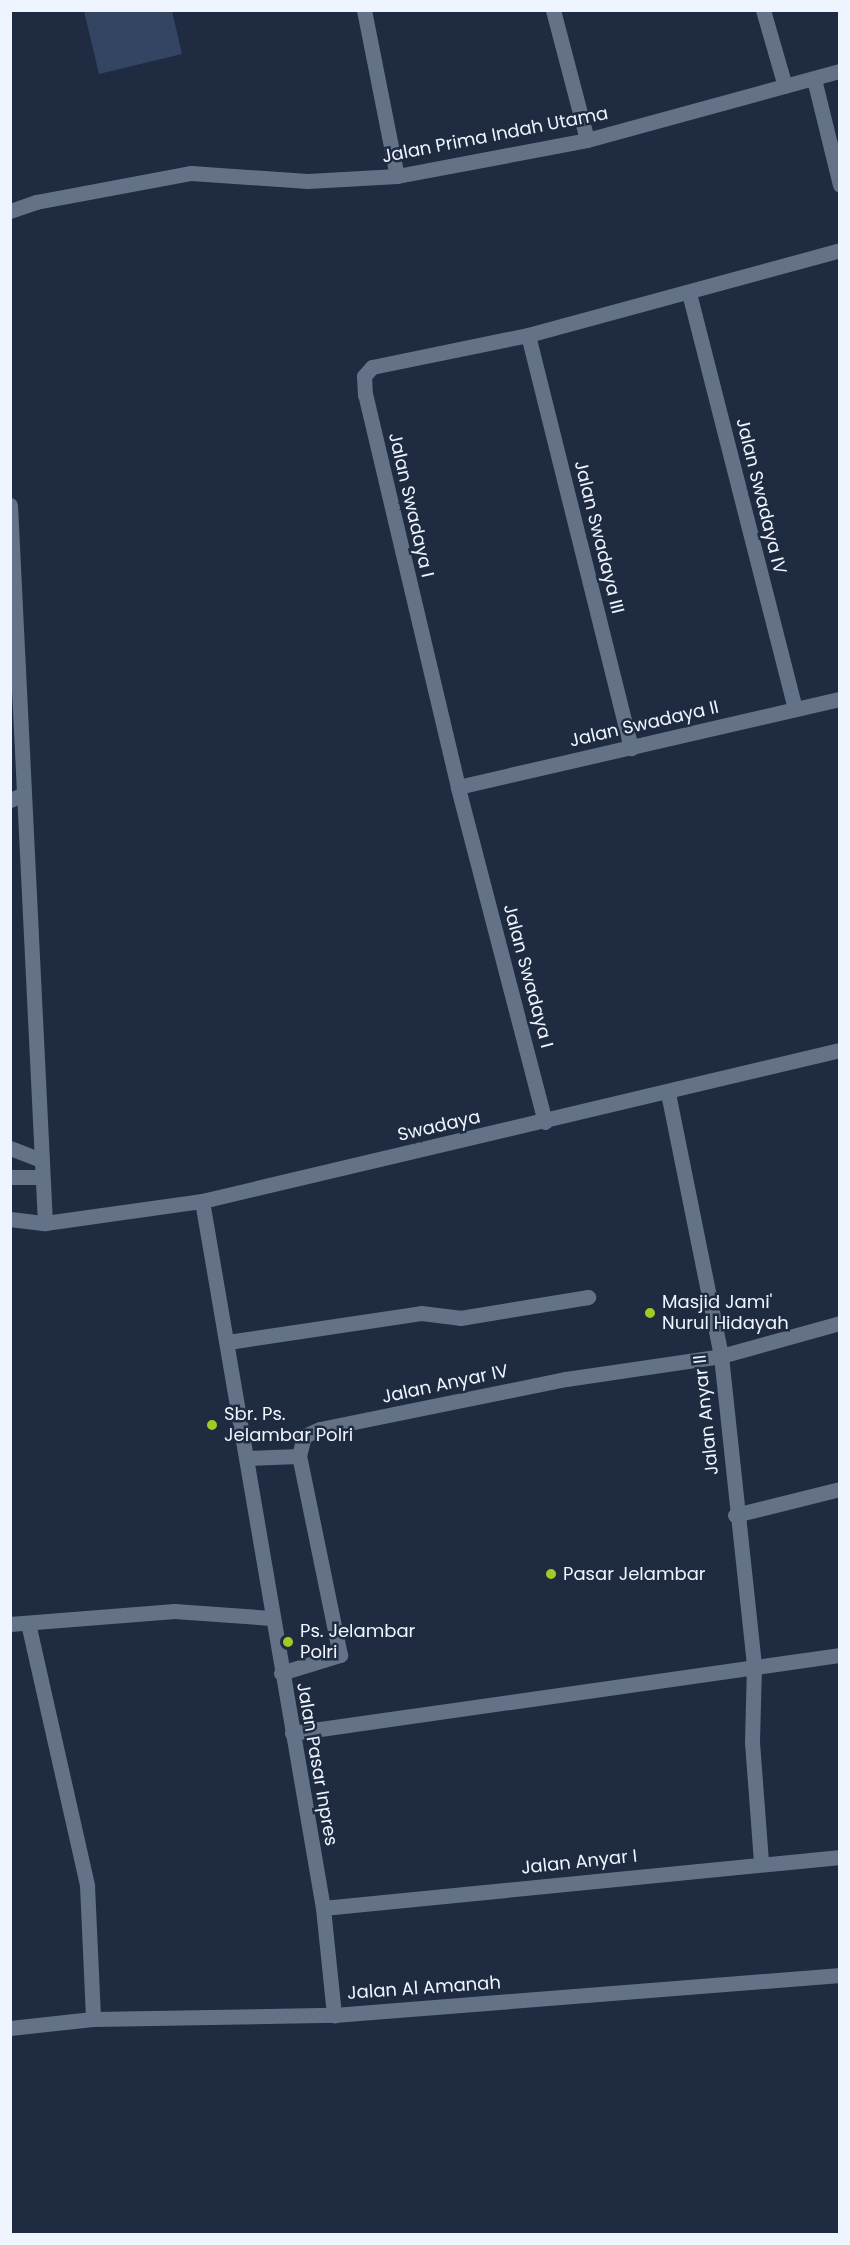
<!DOCTYPE html>
<style>
body{margin:0}
#map{position:relative;width:850px;height:2245px;overflow:hidden;background:#1e2b41;font-family:Poppins,sans-serif}
div>[style]{position:absolute}
[style*='--x']{left:calc(var(--x)*1px);top:calc(var(--y)*1px);width:calc(var(--w)*1px);rotate:calc(var(--a)*1deg)}
.green>*{inset:0;background:#334563}
.lane>*{height:15px;margin:-7.5px;padding:0 7.5px;transform-origin:7.5px;border-radius:7.5px;background:#647288}
.street>*{height:15px;margin:-7.5px;padding:0 7.5px;transform-origin:7.5px;border-radius:7.5px;background:#647288}
.dots>*{width:16px;height:16px;translate:-50% -50%;box-sizing:border-box;border:3px solid #1e2b41;border-radius:50%}
span{translate:-50% -50%;white-space:nowrap;text-align:center;line-height:1.15;-webkit-text-stroke:5px #1e2b41;paint-order:stroke}
.street-label{font-size:18px;color:#eff5fe}
.poi-label{font-size:18px;color:#eff5fe}
.left{translate:0 -50%;text-align:left}
.frame{position:absolute;inset:0;border:12px solid #eff5fe;pointer-events:none}
</style>
<div id="map">
<div class="green">
<div style="clip-path:polygon(84px 11px,172px 11px,182px 54px,99px 74px)"></div>
</div>
<div class="lane">
<div style="--x:10;--y:800;--w:15;--a:-23"></div>
<div style="--x:10;--y:1148;--w:34;--a:21"></div>
<div style="--x:247;--y:1458;--w:52;--a:-2.2"></div>
<div style="--x:281;--y:1673;--w:62;--a:-17"></div>
<div style="--x:340;--y:1655;--w:203;--a:-101.6"></div>
<div style="--x:299;--y:1456;--w:21;--a:-76"></div>
<div style="--x:304;--y:1436;--w:17;--a:-24"></div>
<div style="--x:320;--y:1429;--w:251;--a:-11.5"></div>
<div style="--x:566;--y:1379;--w:157;--a:-8.4"></div>
</div>
<div class="street">
<div style="--x:364;--y:10;--w:169;--a:78.8"></div>
<div style="--x:553;--y:10;--w:134;--a:75.3"></div>
<div style="--x:763;--y:10;--w:79;--a:73.9"></div>
<div style="--x:814;--y:79;--w:109;--a:76.2"></div>
<div style="--x:10;--y:211;--w:28;--a:-19"></div>
<div style="--x:36;--y:202;--w:158;--a:-10.6"></div>
<div style="--x:191;--y:173;--w:117;--a:3.9"></div>
<div style="--x:308;--y:181;--w:89;--a:-3.2"></div>
<div style="--x:397;--y:176;--w:193;--a:-10.7"></div>
<div style="--x:587;--y:140;--w:262;--a:-15.3"></div>
<div style="--x:689;--y:293;--w:429;--a:75.7"></div>
<div style="--x:528;--y:335;--w:426;--a:76"></div>
<div style="--x:10;--y:505;--w:719;--a:87.21"></div>
<div style="--x:458;--y:787;--w:392;--a:-13"></div>
<div style="--x:668;--y:1093;--w:268;--a:78.6"></div>
<div style="--x:721;--y:1356;--w:311;--a:83.9"></div>
<div style="--x:754;--y:1665;--w:77;--a:91.5"></div>
<div style="--x:752;--y:1742;--w:120;--a:85.7"></div>
<div style="--x:545;--y:1122;--w:346;--a:-104.6"></div>
<div style="--x:458;--y:787;--w:403;--a:-103.3"></div>
<div style="--x:365;--y:395;--w:19;--a:-93"></div>
<div style="--x:364;--y:376;--w:12;--a:-48"></div>
<div style="--x:372;--y:367;--w:159;--a:-11.6"></div>
<div style="--x:528;--y:335;--w:323;--a:-15.2"></div>
<div style="--x:10;--y:1177;--w:32;--a:0"></div>
<div style="--x:202;--y:1201;--w:717;--a:80.29"></div>
<div style="--x:323;--y:1908;--w:108;--a:84.1"></div>
<div style="--x:10;--y:1219;--w:35;--a:7"></div>
<div style="--x:45;--y:1223;--w:159;--a:-8"></div>
<div style="--x:202;--y:1201;--w:656;--a:-13.32"></div>
<div style="--x:228;--y:1342;--w:195;--a:-8.5"></div>
<div style="--x:421;--y:1313;--w:39;--a:7"></div>
<div style="--x:460;--y:1318;--w:130;--a:-9.3"></div>
<div style="--x:721;--y:1356;--w:123;--a:-15.5"></div>
<div style="--x:735;--y:1515;--w:108;--a:-13.9"></div>
<div style="--x:28;--y:1623;--w:269;--a:77.3"></div>
<div style="--x:87;--y:1885;--w:134;--a:87.4"></div>
<div style="--x:10;--y:1624;--w:165;--a:-4.5"></div>
<div style="--x:174;--y:1611;--w:97;--a:4.1"></div>
<div style="--x:292;--y:1733;--w:554;--a:-8.1"></div>
<div style="--x:323;--y:1908;--w:520;--a:-5.63"></div>
<div style="--x:10;--y:2028;--w:83;--a:-6.2"></div>
<div style="--x:93;--y:2019;--w:241;--a:-1"></div>
<div style="--x:334;--y:2015;--w:508;--a:-4.52"></div>
</div>
<div class="dots">
<div style="left:650px;top:1313px;background:#a3c926"></div>
<div style="left:212px;top:1425px;background:#a3c926"></div>
<div style="left:551px;top:1574px;background:#a3c926"></div>
<div style="left:288px;top:1642px;background:#a3c926"></div>
</div>
<div class="street-label">
<span style="left:495px;top:135px;rotate:-11deg">Jalan Prima Indah Utama</span>
<span style="left:761px;top:496px;rotate:76deg">Jalan Swadaya IV</span>
<span style="left:411px;top:505px;rotate:77deg">Jalan Swadaya I</span>
<span style="left:599px;top:537px;rotate:76deg">Jalan Swadaya III</span>
<span style="left:644px;top:724px;rotate:-13deg">Jalan Swadaya II</span>
<span style="left:528px;top:976px;rotate:75deg">Jalan Swadaya I</span>
<span style="left:439px;top:1126px;rotate:-13deg">Swadaya</span>
<span style="left:445px;top:1384px;rotate:-12deg">Jalan Anyar IV</span>
<span style="left:706px;top:1415px;rotate:-96deg">Jalan Anyar II</span>
<span style="left:317px;top:1764px;rotate:80deg">Jalan Pasar Inpres</span>
<span style="left:579px;top:1862px;rotate:-6deg">Jalan Anyar I</span>
<span style="left:424px;top:1988px;rotate:-4deg">Jalan Al Amanah</span>
</div>
<div class="poi-label">
<span class="left" style="left:662px;top:1313px">Masjid Jami'<br>Nurul Hidayah</span>
<span class="left" style="left:224px;top:1425px">Sbr. Ps.<br>Jelambar Polri</span>
<span class="left" style="left:563px;top:1574px">Pasar Jelambar</span>
<span class="left" style="left:300px;top:1642px">Ps. Jelambar<br>Polri</span>
</div>
<div class="frame"></div>
</div>
